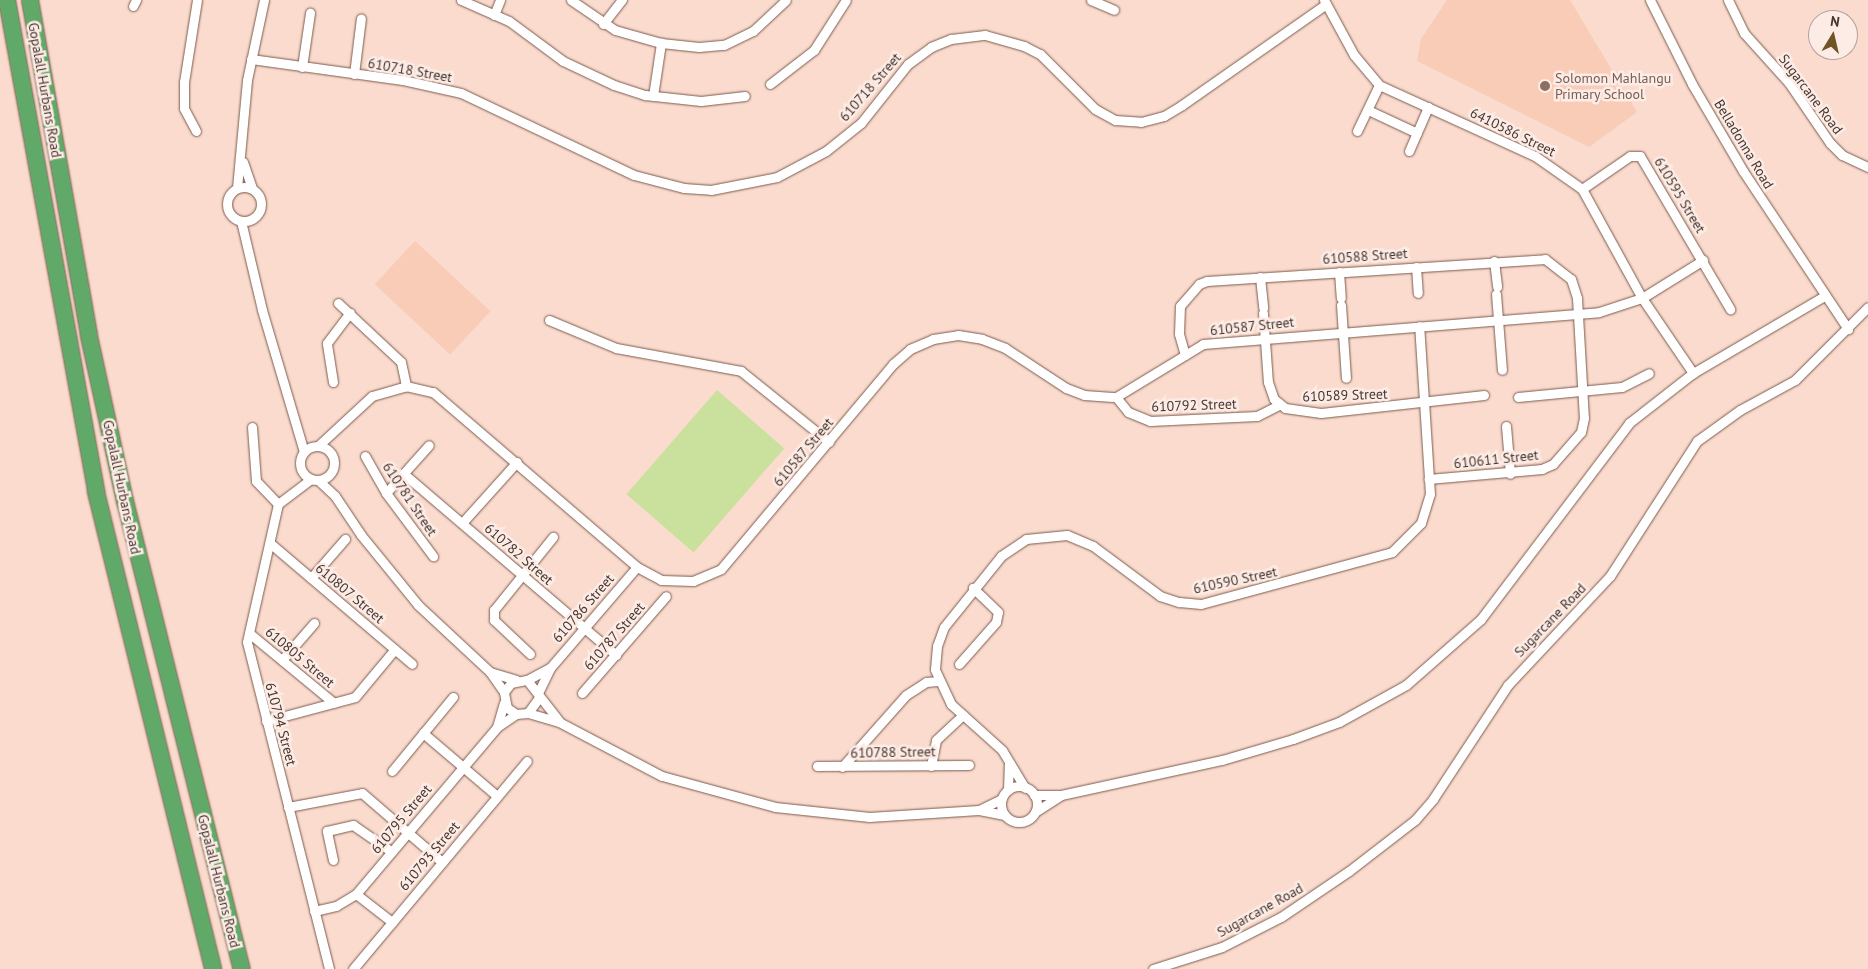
<!DOCTYPE html>
<style>
body{margin:0}
#map{position:relative;width:1868px;height:969px;overflow:hidden;background:#fadbce;font-family:"PT Sans",sans-serif}
div>[style]{position:absolute}
[style*='--x']{left:calc(var(--x)*1px);top:calc(var(--y)*1px);width:calc(var(--w)*1px);rotate:calc(var(--a)*1deg)}
.built>*{inset:0;background:#f9ccb8;transform-origin:0 0}
.green>*{inset:0;background:#cae09d;transform-origin:0 0}
.roads{filter:drop-shadow(0 0 1px #7b5b4c) drop-shadow(0 0 1px #7b5b4c)}
.street>*{height:9px;margin:-4.5px;padding:0 4.5px;transform-origin:4.5px;border-radius:4.5px;background:#fff}
.street>.ring{margin:-4.5px;padding:0;box-sizing:content-box;background:none;border:9px solid #fff;border-radius:50%}
.highway>*{height:16px;margin:-8px;padding:0 8px;transform-origin:8px;border-radius:8px;background:#60a968}
.dots>*{width:14px;height:14px;translate:-50% -50%;box-sizing:border-box;border:2px solid #fcece5;border-radius:50%}
span{translate:-50% -50%;white-space:nowrap;text-align:center;line-height:1.15;-webkit-text-stroke:5px #fcece5;paint-order:stroke}
.street-label{font-size:14px;color:#45362f}
.education-label{font-size:14px;color:#785e54}
.left{translate:0 -50%;text-align:left}
.north{position:absolute;left:1808px;top:10px;width:50px;height:50px;box-sizing:border-box;background:#fcece5;border:1px solid #b3a39c;border-radius:50%;rotate:9deg;font-size:14px;font-weight:700;line-height:20px;text-align:center;color:#45362f}
.north::after{content:'';display:block;margin:auto;width:18px;height:22px;background:#6f5526;clip-path:polygon(50% 0,100% 100%,50% 72%,0 100%)}
</style>
<div id="map">
<div class="built">
<div style="clip-path:polygon(1447px 0,1570px 0,1637px 112px,1589px 147px,1417px 61px,1421px 39px)"></div>
<div style="left:415px;top:241px;width:103px;height:59px;rotate:43deg"></div>
</div>
<div class="green">
<div style="left:717px;top:390px;width:89px;height:138px;rotate:41deg"></div>
</div>
<div class="roads">
<div class="street">
<div style="--x:461;--y:0;--w:52;--a:23.6"></div>
<div style="--x:509;--y:21;--w:67;--a:36.5"></div>
<div style="--x:563;--y:61;--w:56;--a:25.2"></div>
<div style="--x:614;--y:85;--w:33;--a:18"></div>
<div style="--x:645;--y:95;--w:56;--a:6.1"></div>
<div style="--x:701;--y:101;--w:44;--a:-6.5"></div>
<div style="--x:571;--y:0;--w:53;--a:34.3"></div>
<div style="--x:615;--y:30;--w:48;--a:15.8"></div>
<div style="--x:661;--y:43;--w:38;--a:6"></div>
<div style="--x:699;--y:47;--w:25;--a:-5"></div>
<div style="--x:724;--y:45;--w:32;--a:-26"></div>
<div style="--x:753;--y:31;--w:45;--a:-43.2"></div>
<div style="--x:1091;--y:0;--w:25;--a:23"></div>
<div style="--x:1324;--y:0;--w:63;--a:61.4"></div>
<div style="--x:1354;--y:55;--w:39;--a:50"></div>
<div style="--x:1379;--y:85;--w:171;--a:24.5"></div>
<div style="--x:1535;--y:156;--w:57;--a:35.1"></div>
<div style="--x:1582;--y:189;--w:124;--a:61.2"></div>
<div style="--x:1642;--y:298;--w:91;--a:55.8"></div>
<div style="--x:1650;--y:0;--w:94;--a:63.4"></div>
<div style="--x:1692;--y:84;--w:101;--a:59.6"></div>
<div style="--x:1743;--y:171;--w:190;--a:56.4"></div>
<div style="--x:1728;--y:0;--w:37;--a:64"></div>
<div style="--x:1744;--y:33;--w:67;--a:48"></div>
<div style="--x:1789;--y:83;--w:73;--a:55.7"></div>
<div style="--x:1830;--y:143;--w:17;--a:45"></div>
<div style="--x:1842;--y:155;--w:29;--a:25"></div>
<div style="--x:133;--y:6;--w:7;--a:-63"></div>
<div style="--x:494;--y:15;--w:16;--a:-68"></div>
<div style="--x:603;--y:24;--w:31;--a:-52"></div>
<div style="--x:251;--y:59;--w:153;--a:7.9"></div>
<div style="--x:403;--y:80;--w:59;--a:12.6"></div>
<div style="--x:461;--y:93;--w:191;--a:25.4"></div>
<div style="--x:634;--y:175;--w:52;--a:14.6"></div>
<div style="--x:684;--y:188;--w:27;--a:4"></div>
<div style="--x:711;--y:190;--w:67;--a:-11.1"></div>
<div style="--x:777;--y:177;--w:55;--a:-28"></div>
<div style="--x:826;--y:151;--w:45;--a:-38.7"></div>
<div style="--x:861;--y:123;--w:75;--a:-51.5"></div>
<div style="--x:908;--y:64;--w:29;--a:-36"></div>
<div style="--x:931;--y:47;--w:22;--a:-22"></div>
<div style="--x:951;--y:39;--w:34;--a:-7"></div>
<div style="--x:985;--y:35;--w:41;--a:15.8"></div>
<div style="--x:1024;--y:46;--w:18;--a:27"></div>
<div style="--x:1040;--y:54;--w:78;--a:45"></div>
<div style="--x:1095;--y:109;--w:23;--a:29"></div>
<div style="--x:1115;--y:120;--w:26;--a:4"></div>
<div style="--x:1141;--y:122;--w:24;--a:-15"></div>
<div style="--x:1164;--y:116;--w:21;--a:-31"></div>
<div style="--x:1182;--y:105;--w:176;--a:-35"></div>
<div style="--x:302;--y:67;--w:55;--a:-81.6"></div>
<div style="--x:354;--y:74;--w:56;--a:-82.9"></div>
<div style="--x:770;--y:84;--w:56;--a:-37.7"></div>
<div style="--x:814;--y:50;--w:59;--a:-57.4"></div>
<div style="--x:653;--y:96;--w:54;--a:-81.4"></div>
<div style="--x:1368;--y:110;--w:54;--a:25.1"></div>
<div style="--x:196;--y:131;--w:26;--a:-118"></div>
<div style="--x:184;--y:108;--w:26;--a:-90"></div>
<div style="--x:184;--y:82;--w:83;--a:-81"></div>
<div style="--x:1357;--y:131;--w:51;--a:-64.4"></div>
<div style="--x:1409;--y:151;--w:48;--a:-66.6"></div>
<div style="--x:243;--y:162;--w:28;--a:71"></div>
<div class="ring" style="left:227px;top:187px;width:25px;height:25px"></div>
<div style="--x:237;--y:188;--w:108;--a:-84.7"></div>
<div style="--x:247;--y:80;--w:82;--a:-78"></div>
<div style="--x:1582;--y:189;--w:58;--a:-34.5"></div>
<div style="--x:1630;--y:156;--w:10;--a:0"></div>
<div style="--x:1640;--y:156;--w:178;--a:59.5"></div>
<div style="--x:241;--y:221;--w:91;--a:76.7"></div>
<div style="--x:262;--y:310;--w:148;--a:73.5"></div>
<div style="--x:1494;--y:261;--w:26;--a:83"></div>
<div style="--x:1416;--y:267;--w:26;--a:86"></div>
<div style="--x:1339;--y:272;--w:26;--a:86"></div>
<div style="--x:1260;--y:277;--w:31;--a:84"></div>
<div style="--x:1496;--y:294;--w:76;--a:85.5"></div>
<div style="--x:338;--y:303;--w:86;--a:43.1"></div>
<div style="--x:401;--y:362;--w:25;--a:78"></div>
<div style="--x:1341;--y:305;--w:73;--a:86.1"></div>
<div style="--x:1263;--y:313;--w:69;--a:85.9"></div>
<div style="--x:1268;--y:382;--w:18;--a:71"></div>
<div style="--x:1274;--y:399;--w:14;--a:39"></div>
<div style="--x:1285;--y:408;--w:36;--a:8"></div>
<div style="--x:1321;--y:413;--w:164;--a:-6.3"></div>
<div style="--x:549;--y:320;--w:73;--a:22.7"></div>
<div style="--x:616;--y:348;--w:127;--a:10.4"></div>
<div style="--x:741;--y:371;--w:113;--a:38.9"></div>
<div style="--x:1185;--y:355;--w:22;--a:-106"></div>
<div style="--x:1179;--y:334;--w:28;--a:-88"></div>
<div style="--x:1180;--y:306;--w:29;--a:-49"></div>
<div style="--x:1199;--y:284;--w:9;--a:-21"></div>
<div style="--x:1207;--y:281;--w:339;--a:-3.7"></div>
<div style="--x:1545;--y:259;--w:33;--a:38"></div>
<div style="--x:1571;--y:279;--w:20;--a:72"></div>
<div style="--x:1577;--y:298;--w:120;--a:86.7"></div>
<div style="--x:1584;--y:418;--w:14;--a:102"></div>
<div style="--x:1581;--y:432;--w:43;--a:131.2"></div>
<div style="--x:1553;--y:464;--w:12;--a:156"></div>
<div style="--x:1542;--y:469;--w:114;--a:175"></div>
<div style="--x:333;--y:382;--w:39;--a:-99"></div>
<div style="--x:327;--y:343;--w:38;--a:-53"></div>
<div style="--x:1116;--y:397;--w:19;--a:51"></div>
<div style="--x:1128;--y:412;--w:24;--a:22"></div>
<div style="--x:1150;--y:421;--w:107;--a:-2.7"></div>
<div style="--x:1257;--y:416;--w:25;--a:-27"></div>
<div style="--x:1518;--y:397;--w:104;--a:-5.5"></div>
<div style="--x:1622;--y:387;--w:30;--a:-27"></div>
<div style="--x:1506;--y:426;--w:48;--a:85.2"></div>
<div style="--x:252;--y:427;--w:54;--a:85.8"></div>
<div style="--x:256;--y:481;--w:32;--a:46"></div>
<div style="--x:319;--y:445;--w:72;--a:-42.8"></div>
<div style="--x:372;--y:396;--w:35;--a:-16"></div>
<div style="--x:406;--y:386;--w:28;--a:13"></div>
<div style="--x:433;--y:392;--w:269;--a:40.6"></div>
<div style="--x:637;--y:567;--w:27;--a:28"></div>
<div style="--x:661;--y:580;--w:32;--a:2"></div>
<div style="--x:693;--y:581;--w:30;--a:-23"></div>
<div style="--x:721;--y:569;--w:268;--a:-50"></div>
<div style="--x:893;--y:364;--w:23;--a:-41"></div>
<div style="--x:910;--y:349;--w:25;--a:-23"></div>
<div style="--x:933;--y:339;--w:25;--a:-9"></div>
<div style="--x:958;--y:335;--w:24;--a:9"></div>
<div style="--x:982;--y:339;--w:25;--a:21"></div>
<div style="--x:1005;--y:348;--w:73;--a:33.3"></div>
<div style="--x:1066;--y:388;--w:19;--a:21"></div>
<div style="--x:1084;--y:395;--w:32;--a:4"></div>
<div style="--x:1116;--y:397;--w:102;--a:-31.3"></div>
<div style="--x:1203;--y:344;--w:397;--a:-4.6"></div>
<div style="--x:1599;--y:312;--w:45;--a:-18"></div>
<div style="--x:1642;--y:298;--w:72;--a:-31.9"></div>
<div class="ring" style="left:300px;top:446px;width:25px;height:25px"></div>
<div style="--x:365;--y:456;--w:43;--a:60.4"></div>
<div style="--x:386;--y:493;--w:79;--a:53.3"></div>
<div style="--x:404;--y:474;--w:279;--a:40.5"></div>
<div style="--x:311;--y:479;--w:41;--a:142.9"></div>
<div style="--x:278;--y:504;--w:141;--a:102.7"></div>
<div style="--x:247;--y:642;--w:337;--a:75.9"></div>
<div style="--x:318;--y:480;--w:23;--a:43"></div>
<div style="--x:335;--y:496;--w:47;--a:56.3"></div>
<div style="--x:361;--y:535;--w:90;--a:50.8"></div>
<div style="--x:418;--y:605;--w:98;--a:42.9"></div>
<div style="--x:490;--y:672;--w:24;--a:55"></div>
<div style="--x:386;--y:493;--w:64;--a:-48.1"></div>
<div style="--x:462;--y:523;--w:82;--a:-48"></div>
<div style="--x:271;--y:544;--w:185;--a:40.4"></div>
<div style="--x:311;--y:578;--w:52;--a:-48.9"></div>
<div style="--x:249;--y:633;--w:110;--a:39.5"></div>
<div style="--x:530;--y:654;--w:50;--a:-136.6"></div>
<div style="--x:494;--y:620;--w:10;--a:-90"></div>
<div style="--x:494;--y:610;--w:94;--a:-51.1"></div>
<div style="--x:282;--y:660;--w:49;--a:-49.1"></div>
<div style="--x:959;--y:664;--w:56;--a:-48.6"></div>
<div style="--x:996;--y:622;--w:10;--a:-79"></div>
<div style="--x:998;--y:612;--w:35;--a:-136"></div>
<div style="--x:490;--y:672;--w:27;--a:17"></div>
<div style="--x:527;--y:680;--w:26;--a:-28"></div>
<div style="--x:538;--y:693;--w:28;--a:-64"></div>
<div style="--x:550;--y:668;--w:133;--a:-49.3"></div>
<div style="--x:582;--y:693;--w:128;--a:-49.1"></div>
<div style="--x:538;--y:699;--w:17;--a:126"></div>
<div style="--x:528;--y:713;--w:12;--a:175"></div>
<div style="--x:516;--y:714;--w:11;--a:-146"></div>
<div style="--x:507;--y:708;--w:16;--a:-101"></div>
<div style="--x:504;--y:692;--w:11;--a:-52"></div>
<div style="--x:511;--y:683;--w:16;--a:-11"></div>
<div style="--x:527;--y:680;--w:52;--a:52"></div>
<div style="--x:528;--y:713;--w:32;--a:16"></div>
<div style="--x:559;--y:722;--w:116;--a:27.7"></div>
<div style="--x:662;--y:776;--w:117;--a:15.3"></div>
<div style="--x:775;--y:807;--w:95;--a:6.1"></div>
<div style="--x:869;--y:817;--w:110;--a:-3.6"></div>
<div style="--x:979;--y:810;--w:26;--a:11"></div>
<div style="--x:266;--y:721;--w:92;--a:-15.1"></div>
<div style="--x:355;--y:697;--w:62;--a:-50.2"></div>
<div style="--x:497;--y:727;--w:25;--a:-74"></div>
<div style="--x:423;--y:733;--w:97;--a:40.4"></div>
<div style="--x:817;--y:766;--w:152;--a:-0.4"></div>
<div style="--x:931;--y:766;--w:26;--a:-79"></div>
<div style="--x:936;--y:740;--w:37;--a:-43"></div>
<div style="--x:842;--y:767;--w:96;--a:-48.4"></div>
<div style="--x:906;--y:695;--w:24;--a:-33"></div>
<div style="--x:926;--y:682;--w:12;--a:-5"></div>
<div style="--x:392;--y:771;--w:96;--a:-50.5"></div>
<div class="ring" style="left:1001px;top:786px;width:27px;height:27px"></div>
<div style="--x:1025;--y:788;--w:44;--a:-121.2"></div>
<div style="--x:1002;--y:750;--w:69;--a:-138"></div>
<div style="--x:951;--y:704;--w:38;--a:-115"></div>
<div style="--x:935;--y:669;--w:23;--a:-85"></div>
<div style="--x:937;--y:646;--w:20;--a:-70"></div>
<div style="--x:944;--y:627;--w:91;--a:-51.2"></div>
<div style="--x:1001;--y:556;--w:30;--a:-34"></div>
<div style="--x:1026;--y:539;--w:41;--a:-5.6"></div>
<div style="--x:1067;--y:535;--w:28;--a:23"></div>
<div style="--x:1093;--y:546;--w:84;--a:36.7"></div>
<div style="--x:1160;--y:596;--w:20;--a:18"></div>
<div style="--x:1179;--y:602;--w:22;--a:5"></div>
<div style="--x:1201;--y:604;--w:198;--a:-15.2"></div>
<div style="--x:1392;--y:552;--w:41;--a:-45"></div>
<div style="--x:1421;--y:523;--w:30;--a:-73"></div>
<div style="--x:1430;--y:494;--w:168;--a:-93.7"></div>
<div style="--x:1008;--y:790;--w:27;--a:-88"></div>
<div style="--x:1034;--y:795;--w:27;--a:0"></div>
<div style="--x:1061;--y:795;--w:165;--a:-12.3"></div>
<div style="--x:1222;--y:760;--w:74;--a:-16.5"></div>
<div style="--x:1293;--y:739;--w:49;--a:-20.3"></div>
<div style="--x:1339;--y:722;--w:77;--a:-28.9"></div>
<div style="--x:1406;--y:685;--w:100;--a:-41.3"></div>
<div style="--x:1481;--y:619;--w:246;--a:-52.9"></div>
<div style="--x:1629;--y:423;--w:81;--a:-38"></div>
<div style="--x:1693;--y:373;--w:152;--a:-30.4"></div>
<div style="--x:288;--y:807;--w:75;--a:-10.7"></div>
<div style="--x:362;--y:793;--w:106;--a:40.8"></div>
<div style="--x:979;--y:810;--w:25;--a:-26"></div>
<div style="--x:1035;--y:812;--w:31;--a:-33"></div>
<div style="--x:333;--y:860;--w:30;--a:-102"></div>
<div style="--x:327;--y:831;--w:27;--a:-13"></div>
<div style="--x:353;--y:825;--w:47;--a:34.7"></div>
<div style="--x:356;--y:894;--w:46;--a:37.9"></div>
<div style="--x:314;--y:911;--w:23;--a:-13"></div>
<div style="--x:336;--y:906;--w:23;--a:-31"></div>
<div style="--x:356;--y:894;--w:219;--a:-49.8"></div>
<div style="--x:497;--y:727;--w:23;--a:-34"></div>
<div style="--x:353;--y:969;--w:271;--a:-50.1"></div>
<div style="--x:1153;--y:969;--w:72;--a:-17.7"></div>
<div style="--x:1222;--y:947;--w:66;--a:-27"></div>
<div style="--x:1281;--y:917;--w:82;--a:-34.1"></div>
<div style="--x:1349;--y:871;--w:83;--a:-37.7"></div>
<div style="--x:1415;--y:820;--w:28;--a:-49"></div>
<div style="--x:1433;--y:799;--w:136;--a:-56.7"></div>
<div style="--x:1508;--y:685;--w:149;--a:-46.9"></div>
<div style="--x:1610;--y:576;--w:161;--a:-57.2"></div>
<div style="--x:1697;--y:441;--w:53;--a:-35.8"></div>
<div style="--x:1740;--y:410;--w:63;--a:-28.6"></div>
<div style="--x:1795;--y:380;--w:103;--a:-45"></div>
</div>
<div class="highway">
<div style="--x:7;--y:0;--w:500;--a:79.7"></div>
<div style="--x:96;--y:492;--w:491;--a:76.2"></div>
<div style="--x:30;--y:0;--w:341;--a:80"></div>
<div style="--x:89;--y:336;--w:169;--a:77.7"></div>
<div style="--x:125;--y:501;--w:482;--a:76"></div>
</div>
</div>
<div class="dots">
<div style="left:1545px;top:86px;background:#8d6e63"></div>
</div>
<div class="street-label">
<span style="left:410px;top:70px;rotate:10deg">610718 Street</span>
<span style="left:870px;top:87px;rotate:-49deg">610718 Street</span>
<span style="left:45px;top:90px;rotate:80deg">Gopalall Hurbans Road</span>
<span style="left:1811px;top:94px;rotate:53deg">Sugarcane Road</span>
<span style="left:1513px;top:132px;rotate:26deg">6410586 Street</span>
<span style="left:1744px;top:144px;rotate:59deg">Belladonna Road</span>
<span style="left:1680px;top:195px;rotate:59deg">610595 Street</span>
<span style="left:1365px;top:256px;rotate:-4deg">610588 Street</span>
<span style="left:1252px;top:326px;rotate:-6deg">610587 Street</span>
<span style="left:1345px;top:395px;rotate:-2deg">610589 Street</span>
<span style="left:1194px;top:405px;rotate:-2deg">610792 Street</span>
<span style="left:803px;top:452px;rotate:-50deg">610587 Street</span>
<span style="left:1496px;top:459px;rotate:-6deg">610611 Street</span>
<span style="left:122px;top:487px;rotate:78deg">Gopalall Hurbans Road</span>
<span style="left:410px;top:499px;rotate:56deg">610781 Street</span>
<span style="left:519px;top:554px;rotate:41deg">610782 Street</span>
<span style="left:1235px;top:580px;rotate:-12deg">610590 Street</span>
<span style="left:350px;top:593px;rotate:40deg">610807 Street</span>
<span style="left:583px;top:608px;rotate:-49deg">610786 Street</span>
<span style="left:1550px;top:620px;rotate:-46deg">Sugarcane Road</span>
<span style="left:614px;top:636px;rotate:-49deg">610787 Street</span>
<span style="left:300px;top:657px;rotate:40deg">610805 Street</span>
<span style="left:281px;top:724px;rotate:75deg">610794 Street</span>
<span style="left:893px;top:752px;rotate:-1deg">610788 Street</span>
<span style="left:401px;top:819px;rotate:-50deg">610795 Street</span>
<span style="left:429px;top:856px;rotate:-50deg">610793 Street</span>
<span style="left:219px;top:881px;rotate:76deg">Gopalall Hurbans Road</span>
<span style="left:1260px;top:910px;rotate:-29deg">Sugarcane Road</span>
</div>
<div class="education-label">
<span class="left" style="left:1555px;top:86px">Solomon Mahlangu<br>Primary School</span>
</div>
<div class="north">N</div>
</div>
